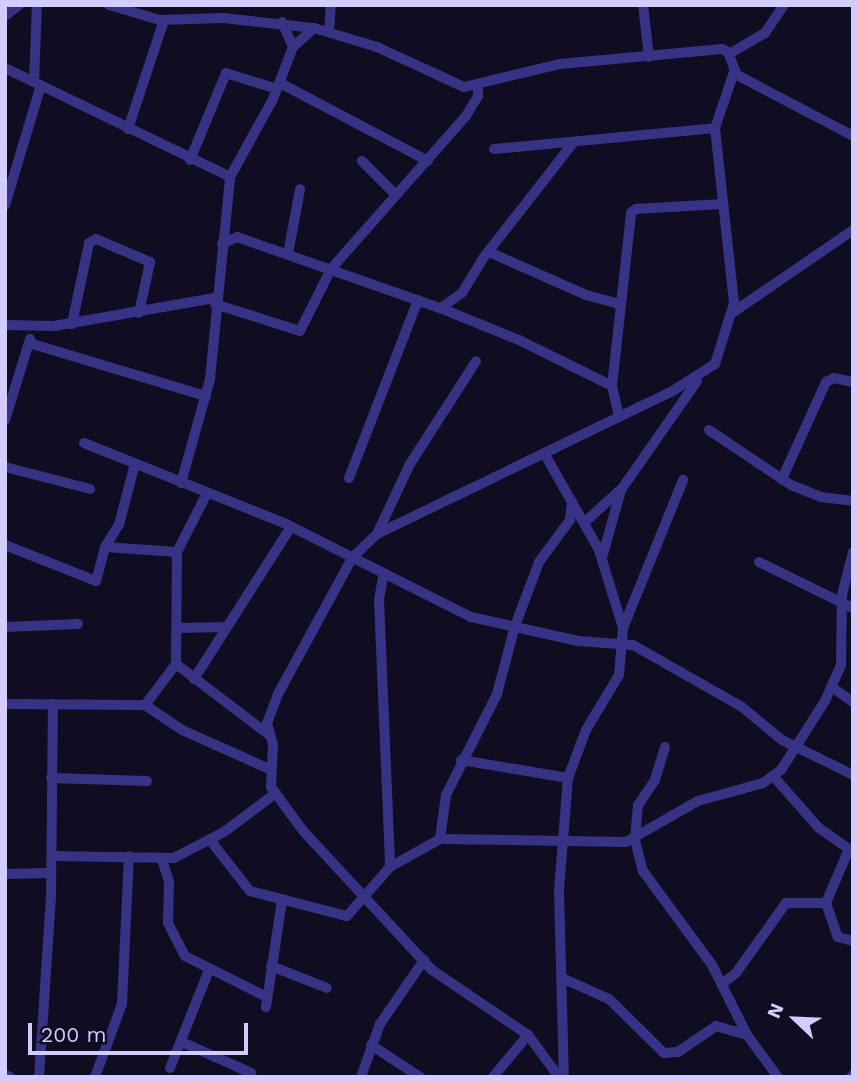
<!DOCTYPE html>
<style>
body{margin:0}
#map{position:relative;width:858px;height:1082px;overflow:hidden;background:#100c21;font-family:"Work Sans",sans-serif}
div>[style]{position:absolute}
[style*='--x']{left:calc(var(--x)*1px);top:calc(var(--y)*1px);width:calc(var(--w)*1px);rotate:calc(var(--a)*1deg)}
.minor>*{height:10px;margin:-5px;padding:0 5px;transform-origin:5px;border-radius:5px;background:#373384}
span{translate:-50% -50%;white-space:nowrap;text-align:center;line-height:1.15;-webkit-text-stroke:7px #100c21;paint-order:stroke}
.frame{position:absolute;inset:0;border:7px solid #d2ccff;pointer-events:none}
.north{position:absolute;left:760px;top:984px;width:70px;height:70px;-webkit-text-stroke:5px #100c21;paint-order:stroke;rotate:293deg;font-size:19px;font-weight:700;line-height:28px;text-align:center;color:#d2ccff}
.north::after{content:'';display:block;margin:auto;width:24px;height:32px;background:#d2ccff;clip-path:polygon(50% 0,100% 100%,50% 72%,0 100%)}
.scale{position:absolute;left:28px;top:1023px;width:220px;height:32px;box-sizing:border-box;border:4px solid #d2ccff;border-top:0;padding-left:9px;font-size:21px;line-height:24px;white-space:nowrap;color:#d2ccff;-webkit-text-stroke:5px #100c21;paint-order:stroke}
</style>
<div id="map">
<div class="minor">
<div style="--x:109;--y:5;--w:53;--a:16.4"></div>
<div style="--x:160;--y:20;--w:63;--a:-1.8"></div>
<div style="--x:223;--y:18;--w:92;--a:6.3"></div>
<div style="--x:314;--y:28;--w:66;--a:16.8"></div>
<div style="--x:377;--y:47;--w:96;--a:24.7"></div>
<div style="--x:464;--y:87;--w:99;--a:-13.5"></div>
<div style="--x:560;--y:64;--w:163;--a:-5.3"></div>
<div style="--x:722;--y:49;--w:7;--a:27"></div>
<div style="--x:728;--y:52;--w:25;--a:69"></div>
<div style="--x:737;--y:75;--w:131;--a:27.7"></div>
<div style="--x:643;--y:5;--w:52;--a:83.4"></div>
<div style="--x:5;--y:16;--w:18;--a:-38"></div>
<div style="--x:282;--y:22;--w:27;--a:66"></div>
<div style="--x:329;--y:32;--w:27;--a:-86"></div>
<div style="--x:729;--y:54;--w:42;--a:-30.3"></div>
<div style="--x:765;--y:33;--w:34;--a:-56"></div>
<div style="--x:5;--y:68;--w:250;--a:25.8"></div>
<div style="--x:34;--y:82;--w:77;--a:-87.8"></div>
<div style="--x:280;--y:83;--w:167;--a:27.8"></div>
<div style="--x:128;--y:129;--w:115;--a:-71.7"></div>
<div style="--x:494;--y:149;--w:222;--a:-5.4"></div>
<div style="--x:190;--y:160;--w:94;--a:-67.5"></div>
<div style="--x:226;--y:73;--w:53;--a:17.4"></div>
<div style="--x:362;--y:161;--w:47;--a:45"></div>
<div style="--x:5;--y:205;--w:125;--a:-73.3"></div>
<div style="--x:222;--y:244;--w:17;--a:-25"></div>
<div style="--x:237;--y:237;--w:220;--a:19.3"></div>
<div style="--x:445;--y:310;--w:80;--a:22.1"></div>
<div style="--x:519;--y:340;--w:104;--a:26.3"></div>
<div style="--x:489;--y:252;--w:106;--a:23.9"></div>
<div style="--x:586;--y:295;--w:35;--a:15"></div>
<div style="--x:288;--y:254;--w:66;--a:-79.5"></div>
<div style="--x:215;--y:304;--w:89;--a:17.6"></div>
<div style="--x:300;--y:331;--w:69;--a:-63.4"></div>
<div style="--x:331;--y:269;--w:204;--a:-48.6"></div>
<div style="--x:466;--y:116;--w:23;--a:-59"></div>
<div style="--x:478;--y:96;--w:11;--a:-90"></div>
<div style="--x:441;--y:308;--w:26;--a:-36"></div>
<div style="--x:462;--y:293;--w:42;--a:-58.6"></div>
<div style="--x:484;--y:257;--w:146;--a:-52"></div>
<div style="--x:732;--y:313;--w:147;--a:-34.4"></div>
<div style="--x:72;--y:324;--w:83;--a:-78.1"></div>
<div style="--x:89;--y:243;--w:8;--a:-30"></div>
<div style="--x:96;--y:239;--w:59;--a:23.1"></div>
<div style="--x:150;--y:262;--w:52;--a:102.2"></div>
<div style="--x:5;--y:325;--w:49;--a:1.2"></div>
<div style="--x:54;--y:326;--w:163;--a:-9.9"></div>
<div style="--x:29;--y:343;--w:185;--a:16.7"></div>
<div style="--x:619;--y:416;--w:31;--a:-103"></div>
<div style="--x:612;--y:386;--w:174;--a:-83.7"></div>
<div style="--x:631;--y:213;--w:6;--a:-39"></div>
<div style="--x:636;--y:209;--w:86;--a:-3.3"></div>
<div style="--x:5;--y:420;--w:85;--a:-72.8"></div>
<div style="--x:709;--y:430;--w:99;--a:33.9"></div>
<div style="--x:791;--y:485;--w:32;--a:22"></div>
<div style="--x:821;--y:497;--w:32;--a:7"></div>
<div style="--x:84;--y:443;--w:215;--a:21.8"></div>
<div style="--x:284;--y:523;--w:209;--a:26.7"></div>
<div style="--x:471;--y:617;--w:110;--a:12.6"></div>
<div style="--x:578;--y:641;--w:55;--a:4.2"></div>
<div style="--x:633;--y:645;--w:125;--a:29.6"></div>
<div style="--x:742;--y:707;--w:52;--a:39.5"></div>
<div style="--x:782;--y:740;--w:79;--a:26.2"></div>
<div style="--x:544;--y:453;--w:112;--a:60.4"></div>
<div style="--x:599;--y:550;--w:82;--a:72.9"></div>
<div style="--x:623;--y:628;--w:47;--a:94.9"></div>
<div style="--x:619;--y:675;--w:64;--a:121"></div>
<div style="--x:586;--y:730;--w:51;--a:110.6"></div>
<div style="--x:568;--y:778;--w:113;--a:94.6"></div>
<div style="--x:559;--y:891;--w:186;--a:88.5"></div>
<div style="--x:5;--y:467;--w:88;--a:14.5"></div>
<div style="--x:349;--y:478;--w:191;--a:-68.8"></div>
<div style="--x:782;--y:479;--w:107;--a:-65.6"></div>
<div style="--x:826;--y:382;--w:9;--a:-27"></div>
<div style="--x:834;--y:378;--w:19;--a:12"></div>
<div style="--x:181;--y:483;--w:108;--a:-74.4"></div>
<div style="--x:210;--y:379;--w:203;--a:-84.3"></div>
<div style="--x:230;--y:177;--w:89;--a:-61.1"></div>
<div style="--x:273;--y:99;--w:56;--a:-69"></div>
<div style="--x:293;--y:47;--w:28;--a:-42"></div>
<div style="--x:585;--y:522;--w:46;--a:-42.4"></div>
<div style="--x:377;--y:534;--w:77;--a:-64.8"></div>
<div style="--x:410;--y:464;--w:122;--a:-57.3"></div>
<div style="--x:5;--y:545;--w:98;--a:21.6"></div>
<div style="--x:96;--y:581;--w:35;--a:-75"></div>
<div style="--x:105;--y:547;--w:26;--a:-58"></div>
<div style="--x:119;--y:525;--w:64;--a:-75.5"></div>
<div style="--x:105;--y:547;--w:72;--a:4"></div>
<div style="--x:602;--y:558;--w:71;--a:-74.4"></div>
<div style="--x:621;--y:490;--w:133;--a:-55.1"></div>
<div style="--x:759;--y:562;--w:105;--a:26.1"></div>
<div style="--x:383;--y:577;--w:23;--a:100"></div>
<div style="--x:379;--y:600;--w:267;--a:87.6"></div>
<div style="--x:5;--y:627;--w:73;--a:-2.4"></div>
<div style="--x:178;--y:628;--w:48;--a:-1.2"></div>
<div style="--x:623;--y:628;--w:160;--a:-67.9"></div>
<div style="--x:176;--y:664;--w:116;--a:37.3"></div>
<div style="--x:194;--y:679;--w:180;--a:-57.5"></div>
<div style="--x:832;--y:687;--w:26;--a:36"></div>
<div style="--x:5;--y:704;--w:140;--a:0.4"></div>
<div style="--x:145;--y:705;--w:45;--a:34"></div>
<div style="--x:182;--y:730;--w:95;--a:24.1"></div>
<div style="--x:145;--y:705;--w:51;--a:-52.9"></div>
<div style="--x:176;--y:664;--w:112;--a:-89.5"></div>
<div style="--x:177;--y:552;--w:66;--a:-63"></div>
<div style="--x:665;--y:747;--w:34;--a:107"></div>
<div style="--x:655;--y:780;--w:30;--a:124"></div>
<div style="--x:638;--y:805;--w:35;--a:95"></div>
<div style="--x:635;--y:840;--w:32;--a:76"></div>
<div style="--x:643;--y:871;--w:117;--a:53.7"></div>
<div style="--x:712;--y:965;--w:78;--a:63.4"></div>
<div style="--x:747;--y:1035;--w:52;--a:53.6"></div>
<div style="--x:461;--y:760;--w:109;--a:9.5"></div>
<div style="--x:774;--y:777;--w:68;--a:48.6"></div>
<div style="--x:819;--y:828;--w:37;--a:35"></div>
<div style="--x:849;--y:849;--w:59;--a:113.1"></div>
<div style="--x:826;--y:903;--w:36;--a:71"></div>
<div style="--x:838;--y:937;--w:16;--a:15"></div>
<div style="--x:51;--y:778;--w:96;--a:1.8"></div>
<div style="--x:440;--y:839;--w:44;--a:-82.2"></div>
<div style="--x:446;--y:795;--w:113;--a:-63.2"></div>
<div style="--x:497;--y:694;--w:70;--a:-75.2"></div>
<div style="--x:515;--y:626;--w:68;--a:-69.4"></div>
<div style="--x:539;--y:562;--w:52;--a:-53.6"></div>
<div style="--x:570;--y:520;--w:19;--a:-84"></div>
<div style="--x:210;--y:840;--w:65;--a:51.9"></div>
<div style="--x:250;--y:891;--w:100;--a:14.5"></div>
<div style="--x:347;--y:916;--w:65;--a:-48.7"></div>
<div style="--x:390;--y:867;--w:57;--a:-29.2"></div>
<div style="--x:440;--y:839;--w:186;--a:0.9"></div>
<div style="--x:626;--y:842;--w:83;--a:-29.7"></div>
<div style="--x:698;--y:801;--w:67;--a:-15.5"></div>
<div style="--x:763;--y:783;--w:22;--a:-36"></div>
<div style="--x:781;--y:770;--w:82;--a:-57.5"></div>
<div style="--x:825;--y:701;--w:39;--a:-66"></div>
<div style="--x:841;--y:665;--w:70;--a:-89.2"></div>
<div style="--x:842;--y:595;--w:44;--a:-75.7"></div>
<div style="--x:52;--y:856;--w:122;--a:0.9"></div>
<div style="--x:174;--y:858;--w:56;--a:-27.5"></div>
<div style="--x:224;--y:832;--w:65;--a:-36.9"></div>
<div style="--x:162;--y:860;--w:23;--a:72"></div>
<div style="--x:169;--y:882;--w:41;--a:91.4"></div>
<div style="--x:168;--y:923;--w:37;--a:63"></div>
<div style="--x:185;--y:956;--w:92;--a:26.6"></div>
<div style="--x:5;--y:874;--w:45;--a:-1.3"></div>
<div style="--x:271;--y:966;--w:60;--a:21.4"></div>
<div style="--x:564;--y:979;--w:49;--a:24"></div>
<div style="--x:609;--y:999;--w:77;--a:44.5"></div>
<div style="--x:664;--y:1053;--w:14;--a:-4"></div>
<div style="--x:678;--y:1052;--w:46;--a:-34.4"></div>
<div style="--x:716;--y:1026;--w:32;--a:16"></div>
<div style="--x:722;--y:984;--w:18;--a:-38"></div>
<div style="--x:736;--y:973;--w:86;--a:-54.5"></div>
<div style="--x:786;--y:903;--w:40;--a:0"></div>
<div style="--x:266;--y:1007;--w:108;--a:-81.5"></div>
<div style="--x:182;--y:1042;--w:76;--a:24.2"></div>
<div style="--x:371;--y:1045;--w:59;--a:33.1"></div>
<div style="--x:170;--y:1068;--w:105;--a:-68.3"></div>
<div style="--x:5;--y:1075;--w:5;--a:22"></div>
<div style="--x:39;--y:1077;--w:183;--a:-86.2"></div>
<div style="--x:51;--y:894;--w:190;--a:-89.4"></div>
<div style="--x:95;--y:1077;--w:78;--a:-69.7"></div>
<div style="--x:122;--y:1004;--w:148;--a:-87.3"></div>
<div style="--x:361;--y:1077;--w:56;--a:-70.3"></div>
<div style="--x:380;--y:1024;--w:78;--a:-55.5"></div>
<div style="--x:493;--y:1077;--w:55;--a:-50.2"></div>
<div style="--x:559;--y:1077;--w:52;--a:-126.4"></div>
<div style="--x:528;--y:1035;--w:116;--a:-145.9"></div>
<div style="--x:432;--y:970;--w:188;--a:-132.8"></div>
<div style="--x:304;--y:832;--w:56;--a:-126.3"></div>
<div style="--x:271;--y:787;--w:42;--a:-87.3"></div>
<div style="--x:273;--y:745;--w:23;--a:-105"></div>
<div style="--x:267;--y:723;--w:31;--a:-69"></div>
<div style="--x:278;--y:694;--w:155;--a:-61.4"></div>
<div style="--x:352;--y:558;--w:35;--a:-44"></div>
<div style="--x:377;--y:534;--w:326;--a:-25.8"></div>
<div style="--x:671;--y:392;--w:52;--a:-32.5"></div>
<div style="--x:715;--y:364;--w:64;--a:-72.7"></div>
<div style="--x:734;--y:303;--w:176;--a:-96.2"></div>
<div style="--x:715;--y:128;--w:59;--a:-71.3"></div>
<div style="--x:851;--y:1077;--w:3;--a:-45"></div>
</div>
<div class="frame"></div>
<div class="north">N</div>
<div class="scale">200 m</div>
</div>
